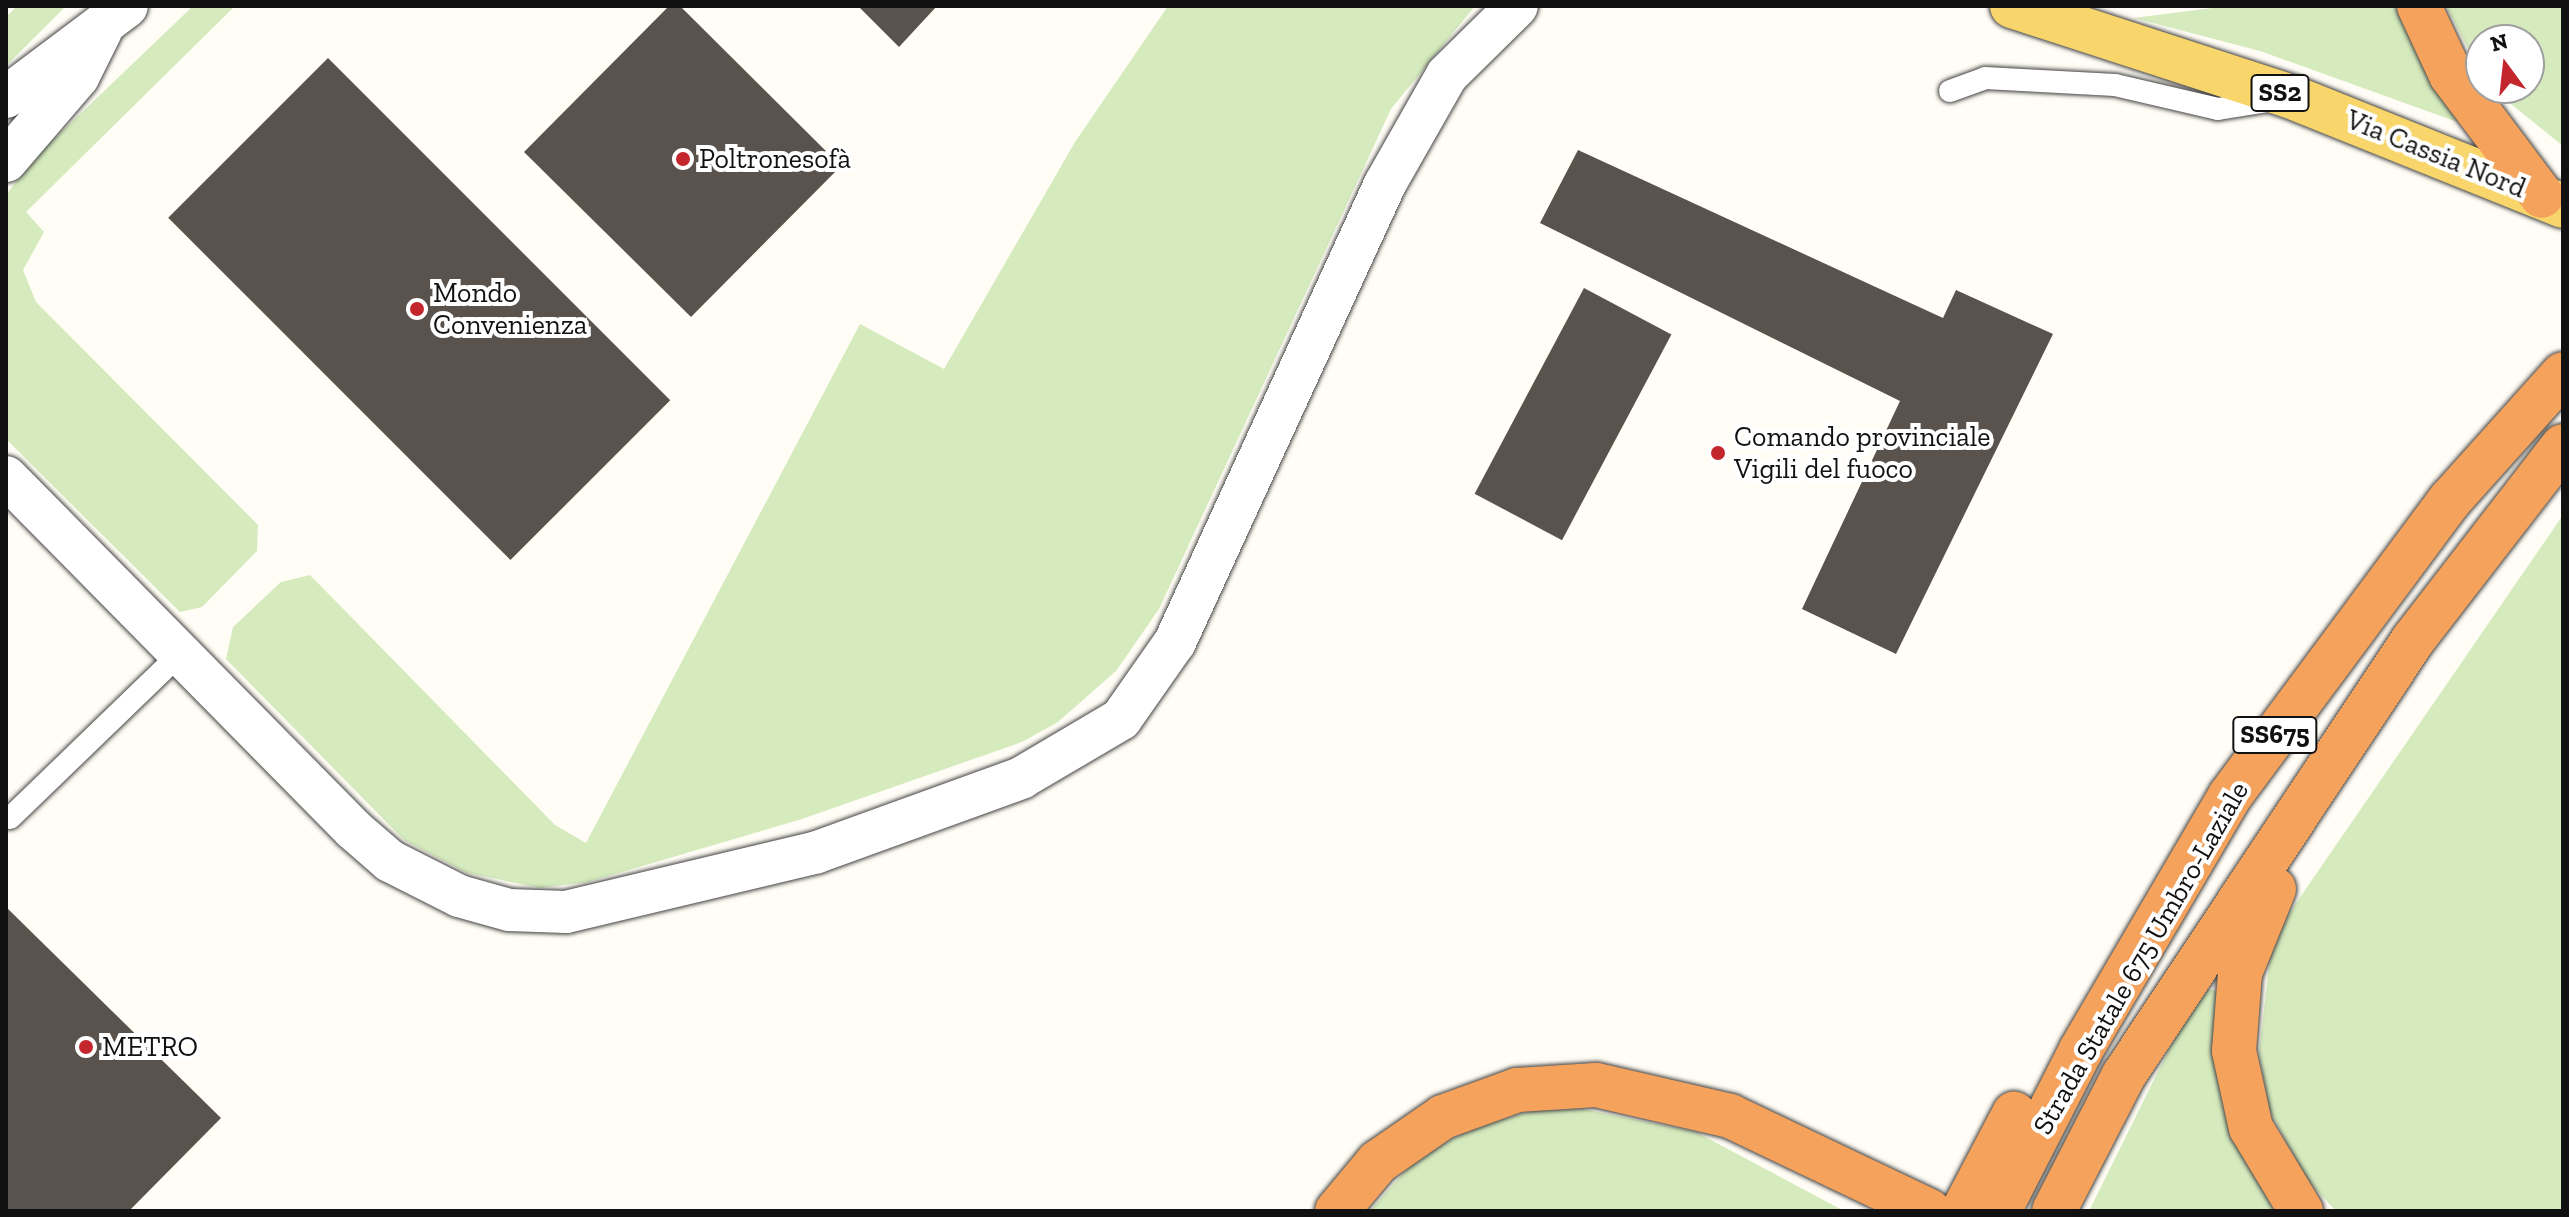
<!DOCTYPE html>
<meta charset="utf-8">
<style>
body{margin:0}
#map{position:relative;width:2569px;height:1217px;overflow:hidden;background:#fffdf5;font-family:"Zilla Slab",serif}
div>[style]{position:absolute}
[style*='--x']{left:calc(var(--x)*1px);top:calc(var(--y)*1px);width:calc(var(--w)*1px);rotate:calc(var(--a)*1deg)}
.green>*{inset:0;background:#d5ebbd}
.building>*{inset:0;background:#5a524d;transform-origin:0 0}
.roads{filter:drop-shadow(0 0 2px #444) drop-shadow(0 0 2px #444)}
.lane>*{height:22px;margin:-11px;padding:0 11px;transform-origin:11px;border-radius:11px;background:#fff}
.street>*{height:42px;margin:-21px;padding:0 21px;transform-origin:21px;border-radius:21px;background:#fff}
.primary>*{height:44px;margin:-22px;padding:0 22px;transform-origin:22px;border-radius:22px;background:#f9d66b}
.highway>*{height:44px;margin:-22px;padding:0 22px;transform-origin:22px;border-radius:22px;background:#f5a25d}
.dots>*{width:22px;height:22px;translate:-50% -50%;box-sizing:border-box;border:4px solid #fff;border-radius:50%}
span{translate:-50% -50%;white-space:nowrap;text-align:center;line-height:1.15;-webkit-text-stroke:8px #fff;paint-order:stroke}
.shield-label span{padding:2px 6px;background:#fff;border:2px solid;border-radius:6px;-webkit-text-stroke-width:0}
.shield-label{font-size:26px;color:#111;font-weight:700}
.street-label{font-size:28px;color:#111}
.poi-label{font-size:28px;color:#111}
.left{translate:0 -50%;text-align:left}
.frame{position:absolute;inset:0;border:8px solid #111;pointer-events:none}
.north{position:absolute;left:2465px;top:24px;width:80px;height:80px;box-sizing:border-box;background:#fff;border:2px solid #a0a0a0;border-radius:50%;rotate:345deg;font-size:22px;font-weight:700;line-height:32px;text-align:center;color:#111}
.north::after{content:'';display:block;margin:auto;width:28px;height:36px;background:#c4262e;clip-path:polygon(50% 0,100% 100%,50% 72%,0 100%)}
</style>
<div id="map">
<div class="green">
<div style="clip-path:polygon(17px 6px,66px 6px,6px 66px,6px 17px)"></div>
<div style="clip-path:polygon(193px 6px,235px 6px,26px 212px,44px 232px,23px 270px,36px 302px,258px 525px,257px 551px,202px 607px,180px 612px,6px 439px,6px 195px,32px 160px)"></div>
<div style="clip-path:polygon(1168px 6px,1475px 6px,1391px 109px,1159px 609px,1116px 671px,1058px 722px,1022px 742px,802px 819px,588px 882px,540px 888px,467px 873px,404px 840px,226px 659px,233px 627px,281px 582px,310px 575px,555px 825px,586px 843px,860px 324px,944px 369px,1075px 142px)"></div>
<div style="clip-path:polygon(2228px 6px,2401px 6px,2463px 124px,2260px 51px,2134px 18px)"></div>
<div style="clip-path:polygon(2446px 6px,2563px 6px,2563px 146px,2491px 88px,2529px 88px,2529px 40px,2481px 40px,2481px 73px)"></div>
<div style="clip-path:polygon(2563px 515px,2563px 1211px,2336px 1211px,2308px 1181px,2269px 1110px,2259px 1053px,2270px 958px,2281px 925px)"></div>
<div style="clip-path:polygon(2200px 987px,2217px 991px,2238px 1145px,2274px 1211px,2089px 1211px)"></div>
<div style="clip-path:polygon(1583px 1109px,1696px 1132px,1844px 1211px,1370px 1211px,1416px 1159px,1471px 1129px,1531px 1111px)"></div>
</div>
<div class="building">
<div style="clip-path:polygon(669px 6px,680px 6px,841px 166px,691px 317px,524px 152px)"></div>
<div style="clip-path:polygon(858px 6px,937px 6px,899px 47px)"></div>
<div style="left:328px;top:58px;width:484px;height:226px;rotate:45deg"></div>
<div style="clip-path:polygon(1578px 150px,1943px 318px,1956px 290px,2053px 334px,1896px 654px,1802px 609px,1900px 401px,1540px 223px)"></div>
<div style="left:1584px;top:288px;width:99px;height:233px;rotate:28deg"></div>
<div style="clip-path:polygon(6px 907px,221px 1118px,129px 1211px,6px 1211px)"></div>
</div>
<div class="roads">
<div class="lane">
<div style="--x:1950;--y:91;--w:37;--a:-20"></div>
<div style="--x:1985;--y:78;--w:130;--a:3.1"></div>
<div style="--x:2115;--y:85;--w:106;--a:13.1"></div>
<div style="--x:2218;--y:109;--w:57;--a:-9.1"></div>
<div style="--x:10;--y:818;--w:240;--a:-44"></div>
</div>
<div class="street">
<div style="--x:6;--y:97;--w:151;--a:-36.9"></div>
<div style="--x:6;--y:161;--w:111;--a:-49.4"></div>
<div style="--x:78;--y:77;--w:51;--a:-63.4"></div>
<div style="--x:6;--y:477;--w:494;--a:45.4"></div>
<div style="--x:353;--y:829;--w:49;--a:40.9"></div>
<div style="--x:390;--y:861;--w:77;--a:26.9"></div>
<div style="--x:459;--y:896;--w:52;--a:15.6"></div>
<div style="--x:509;--y:910;--w:57;--a:2"></div>
<div style="--x:566;--y:912;--w:258;--a:-13.4"></div>
<div style="--x:817;--y:852;--w:217;--a:-19.9"></div>
<div style="--x:1021;--y:778;--w:116;--a:-30.5"></div>
<div style="--x:1121;--y:719;--w:94;--a:-55"></div>
<div style="--x:1175;--y:642;--w:504;--a:-65.37"></div>
<div style="--x:1385;--y:184;--w:125;--a:-60.4"></div>
<div style="--x:1447;--y:75;--w:98;--a:-44.6"></div>
</div>
<div class="primary">
<div style="--x:2012;--y:6;--w:294;--a:18"></div>
<div style="--x:2292;--y:97;--w:292;--a:21.9"></div>
</div>
<div class="highway">
<div style="--x:2419;--y:6;--w:76;--a:65.1"></div>
<div style="--x:2451;--y:75;--w:151;--a:53.1"></div>
<div style="--x:2274;--y:889;--w:91;--a:112"></div>
<div style="--x:2240;--y:973;--w:78;--a:94.4"></div>
<div style="--x:2234;--y:1051;--w:79;--a:77.6"></div>
<div style="--x:2251;--y:1128;--w:97;--a:58.9"></div>
<div style="--x:1337;--y:1211;--w:64;--a:-50.1"></div>
<div style="--x:1378;--y:1162;--w:79;--a:-34.7"></div>
<div style="--x:1443;--y:1117;--w:79;--a:-20"></div>
<div style="--x:1517;--y:1090;--w:79;--a:-3.6"></div>
<div style="--x:1596;--y:1085;--w:138;--a:13"></div>
<div style="--x:1730;--y:1116;--w:221;--a:25.5"></div>
<div style="--x:1963;--y:1211;--w:110;--a:-62.3"></div>
<div style="--x:1999;--y:1211;--w:181;--a:-63"></div>
<div style="--x:2081;--y:1050;--w:294;--a:-59.6"></div>
<div style="--x:2230;--y:796;--w:369;--a:-53.4"></div>
<div style="--x:2450;--y:500;--w:169;--a:-48.1"></div>
<div style="--x:2054;--y:1211;--w:153;--a:-62.8"></div>
<div style="--x:2124;--y:1075;--w:522;--a:-56.4"></div>
<div style="--x:2413;--y:640;--w:245;--a:-52.3"></div>
</div>
</div>
<div class="dots">
<div style="left:683px;top:159px;background:#c4262e"></div>
<div style="left:417px;top:309px;background:#c4262e"></div>
<div style="left:1718px;top:453px;background:#c4262e"></div>
<div style="left:86px;top:1047px;background:#c4262e"></div>
</div>
<div class="shield-label">
<span style="left:2280px;top:93px">SS2</span>
<span style="left:2275px;top:735px">SS675</span>
</div>
<div class="street-label">
<span style="left:2436px;top:154px;rotate:22deg">Via Cassia Nord</span>
<span style="left:2141px;top:958px;rotate:-60deg">Strada Statale 675 Umbro-Laziale</span>
</div>
<div class="poi-label">
<span class="left" style="left:699px;top:159px">Poltronesofà</span>
<span class="left" style="left:433px;top:309px">Mondo<br>Convenienza</span>
<span class="left" style="left:1734px;top:453px">Comando provinciale<br>Vigili del fuoco</span>
<span class="left" style="left:102px;top:1047px">METRO</span>
</div>
<div class="frame"></div>
<div class="north">N</div>
</div>
